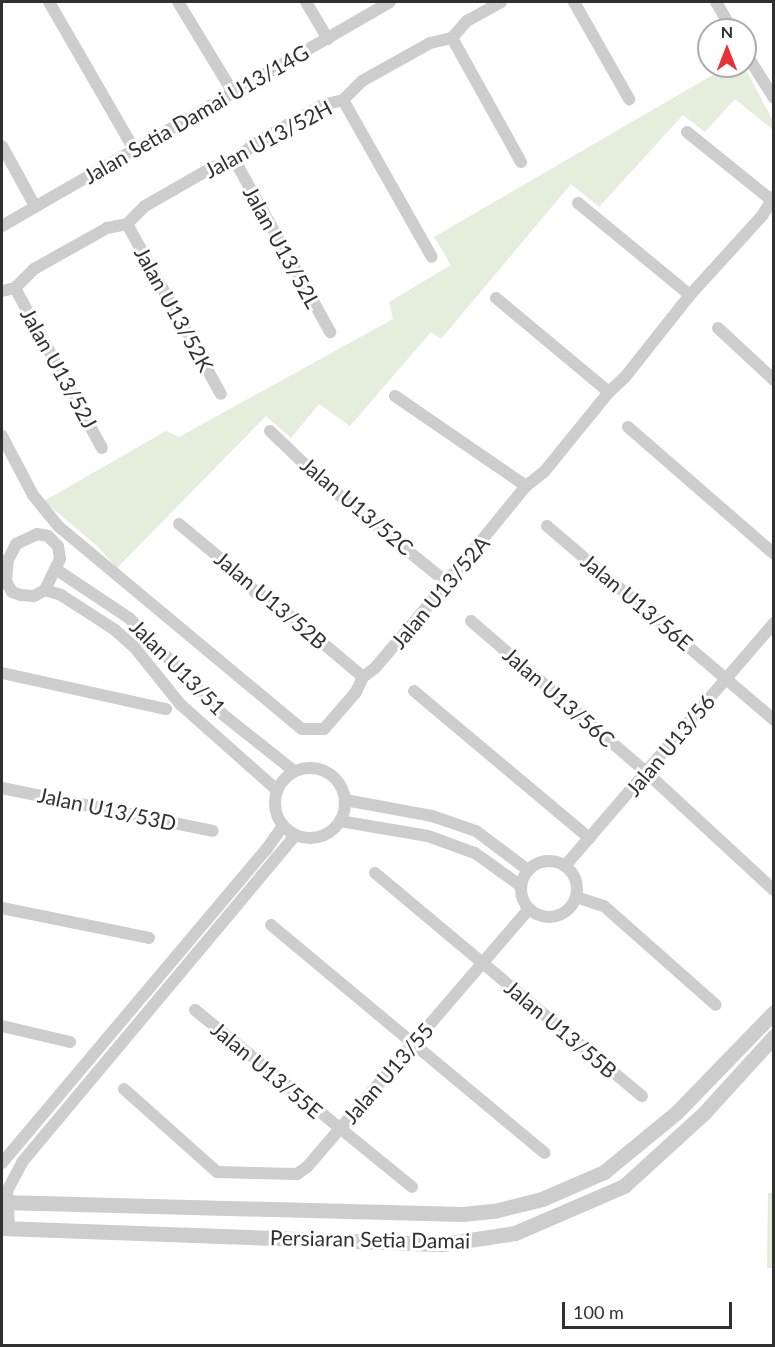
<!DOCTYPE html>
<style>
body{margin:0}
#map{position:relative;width:775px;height:1347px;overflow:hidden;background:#fff;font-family:Lato,sans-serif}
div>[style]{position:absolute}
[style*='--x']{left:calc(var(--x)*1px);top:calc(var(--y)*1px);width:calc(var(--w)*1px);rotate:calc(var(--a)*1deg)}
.green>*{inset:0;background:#e5eddd}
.minor>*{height:12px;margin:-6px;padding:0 6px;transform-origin:6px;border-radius:6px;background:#cdcdcd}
.minor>.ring{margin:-6px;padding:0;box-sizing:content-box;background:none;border:12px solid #cdcdcd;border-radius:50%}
.tertiary>*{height:15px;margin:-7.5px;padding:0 7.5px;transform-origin:7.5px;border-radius:7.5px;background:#cdcdcd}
span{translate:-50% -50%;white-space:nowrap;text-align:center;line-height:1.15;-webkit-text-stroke:6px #fff;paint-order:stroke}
.street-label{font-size:21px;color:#303030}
.frame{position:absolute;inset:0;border:3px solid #303030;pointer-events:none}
.north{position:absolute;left:697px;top:18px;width:60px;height:60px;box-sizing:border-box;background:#fff;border:2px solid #acacac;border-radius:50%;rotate:0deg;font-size:16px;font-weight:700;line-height:24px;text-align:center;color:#303030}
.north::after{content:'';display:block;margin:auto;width:21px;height:27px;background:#e83036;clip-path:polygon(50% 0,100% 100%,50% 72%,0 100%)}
.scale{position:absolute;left:562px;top:1302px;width:170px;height:27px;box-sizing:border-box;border:3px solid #303030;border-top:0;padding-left:8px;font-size:18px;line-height:21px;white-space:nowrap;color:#303030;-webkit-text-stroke:4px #fff;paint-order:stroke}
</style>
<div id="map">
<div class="green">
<div style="clip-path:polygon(728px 66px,744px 66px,773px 121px,773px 130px,735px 99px,705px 132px,683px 115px,599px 207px,571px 184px,441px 339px,431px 332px,350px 426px,319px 404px,291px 438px,266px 416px,117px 568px,96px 545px,44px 501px,166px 431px,179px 437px,393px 319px,389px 302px,451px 265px,434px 237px)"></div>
<div style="clip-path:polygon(768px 1193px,773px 1193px,773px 1268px,767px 1268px)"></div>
</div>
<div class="minor">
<div style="--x:49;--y:2;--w:170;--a:60"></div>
<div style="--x:178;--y:2;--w:108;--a:58.7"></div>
<div style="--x:306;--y:2;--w:43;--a:59.3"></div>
<div style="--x:574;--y:2;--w:112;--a:60.4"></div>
<div style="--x:716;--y:2;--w:32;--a:60"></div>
<div style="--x:452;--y:38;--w:142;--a:60.9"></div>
<div style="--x:745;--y:52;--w:54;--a:57.8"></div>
<div style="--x:343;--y:100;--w:180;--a:60.5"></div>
<div style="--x:687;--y:132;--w:107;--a:38.9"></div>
<div style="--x:2;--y:146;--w:68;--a:61.2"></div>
<div style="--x:235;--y:161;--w:196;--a:60.9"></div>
<div style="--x:578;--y:203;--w:145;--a:39.4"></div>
<div style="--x:127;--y:224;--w:194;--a:61.1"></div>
<div style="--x:2;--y:226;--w:448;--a:-30"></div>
<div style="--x:15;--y:288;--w:182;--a:61.5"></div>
<div style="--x:2;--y:291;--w:13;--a:-13"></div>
<div style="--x:15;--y:288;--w:27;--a:-45"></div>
<div style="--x:34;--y:269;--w:84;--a:-29.3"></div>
<div style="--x:107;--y:228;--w:20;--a:-11"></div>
<div style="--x:127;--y:224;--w:25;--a:-45"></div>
<div style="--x:145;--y:206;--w:78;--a:-29.8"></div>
<div style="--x:213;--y:167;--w:23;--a:-15"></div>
<div style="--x:235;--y:161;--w:25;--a:-42"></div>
<div style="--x:254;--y:144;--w:78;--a:-29.8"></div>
<div style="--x:322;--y:105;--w:22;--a:-13"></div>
<div style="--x:343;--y:100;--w:27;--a:-45"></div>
<div style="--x:362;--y:81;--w:78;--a:-29.2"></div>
<div style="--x:430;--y:43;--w:23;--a:-13"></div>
<div style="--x:452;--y:38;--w:23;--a:-49"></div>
<div style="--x:467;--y:21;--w:39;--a:-29"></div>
<div style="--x:496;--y:298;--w:147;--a:39.8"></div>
<div style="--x:718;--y:328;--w:76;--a:42.9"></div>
<div style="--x:395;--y:396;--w:159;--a:34.5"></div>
<div style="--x:628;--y:427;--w:194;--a:41"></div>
<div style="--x:270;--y:431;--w:72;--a:43.9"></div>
<div style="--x:322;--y:481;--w:157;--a:39.1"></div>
<div style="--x:2;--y:436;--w:67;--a:62.3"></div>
<div style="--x:33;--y:495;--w:40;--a:51"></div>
<div style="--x:58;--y:526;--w:317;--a:39.8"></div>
<div style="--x:302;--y:729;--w:22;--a:0"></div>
<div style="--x:324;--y:729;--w:49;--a:-49.1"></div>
<div style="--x:356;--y:692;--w:17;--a:-65"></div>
<div style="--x:363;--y:677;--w:15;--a:-37"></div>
<div style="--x:375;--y:668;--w:94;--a:-49.7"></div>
<div style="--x:436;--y:596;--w:18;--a:-63"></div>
<div style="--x:444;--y:580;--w:13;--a:-32"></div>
<div style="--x:455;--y:573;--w:112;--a:-50.8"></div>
<div style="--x:526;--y:486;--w:23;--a:-38"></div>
<div style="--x:544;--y:472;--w:103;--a:-50.9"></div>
<div style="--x:609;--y:392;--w:22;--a:-43"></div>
<div style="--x:625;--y:377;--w:105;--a:-51.6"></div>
<div style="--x:690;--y:295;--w:107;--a:-47.7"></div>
<div style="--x:762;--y:216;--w:23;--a:-59"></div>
<div style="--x:179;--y:524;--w:85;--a:39.7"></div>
<div style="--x:244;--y:578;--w:19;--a:51"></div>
<div style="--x:256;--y:593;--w:14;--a:21"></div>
<div style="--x:269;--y:598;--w:123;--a:40"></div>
<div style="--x:547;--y:526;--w:299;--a:40.5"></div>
<div style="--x:37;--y:534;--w:11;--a:10"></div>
<div style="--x:48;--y:536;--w:14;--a:45"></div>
<div style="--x:58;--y:546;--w:13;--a:81"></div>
<div style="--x:60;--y:559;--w:34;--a:116"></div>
<div style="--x:45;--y:590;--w:13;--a:151"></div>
<div style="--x:34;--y:596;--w:13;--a:-176"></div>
<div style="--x:21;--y:595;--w:9;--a:-162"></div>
<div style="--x:12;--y:592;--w:13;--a:-119"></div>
<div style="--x:6;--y:581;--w:21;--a:-85"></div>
<div style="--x:8;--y:560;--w:18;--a:-63"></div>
<div style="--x:16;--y:544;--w:23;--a:-25"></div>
<div style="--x:57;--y:570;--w:87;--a:33.7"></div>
<div style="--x:129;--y:618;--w:132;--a:45.9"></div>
<div style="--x:221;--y:713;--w:93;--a:38.5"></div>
<div style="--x:45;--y:590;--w:17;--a:17"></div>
<div style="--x:61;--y:595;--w:64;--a:32.9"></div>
<div style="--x:115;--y:630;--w:27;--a:42"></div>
<div style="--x:135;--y:648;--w:72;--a:51.2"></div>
<div style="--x:180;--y:704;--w:130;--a:41.6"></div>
<div style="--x:471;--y:621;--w:233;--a:40.8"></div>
<div style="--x:647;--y:773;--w:173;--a:42.7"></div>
<div style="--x:2;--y:673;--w:168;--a:12.4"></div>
<div style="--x:414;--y:691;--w:229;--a:40"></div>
<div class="ring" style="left:275px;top:768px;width:58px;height:58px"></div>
<div style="--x:2;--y:788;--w:215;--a:11.5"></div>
<div style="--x:345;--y:800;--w:88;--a:10.4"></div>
<div style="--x:432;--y:816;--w:46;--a:18.8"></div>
<div style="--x:476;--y:831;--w:65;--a:36.9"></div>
<div style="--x:340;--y:821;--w:89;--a:9.7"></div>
<div style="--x:428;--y:836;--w:50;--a:19.9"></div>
<div style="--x:475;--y:853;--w:57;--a:35.7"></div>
<div class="ring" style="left:521px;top:861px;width:44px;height:44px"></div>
<div style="--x:565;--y:866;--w:321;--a:-49.3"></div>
<div style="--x:375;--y:873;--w:348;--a:39.9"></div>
<div style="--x:576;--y:897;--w:29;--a:18"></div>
<div style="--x:604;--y:906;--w:149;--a:41.5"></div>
<div style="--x:2;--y:908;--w:150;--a:11.5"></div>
<div style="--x:271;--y:925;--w:356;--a:39.8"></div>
<div style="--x:195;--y:1010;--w:280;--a:39.2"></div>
<div style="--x:2;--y:1026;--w:70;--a:13.2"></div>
<div style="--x:124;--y:1089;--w:125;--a:41.7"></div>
<div style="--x:217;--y:1172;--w:80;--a:1.4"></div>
<div style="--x:297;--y:1174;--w:12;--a:-35"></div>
<div style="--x:307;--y:1167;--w:340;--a:-49.3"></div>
<div style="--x:2;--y:1163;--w:409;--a:-49.9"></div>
<div style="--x:266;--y:850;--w:29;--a:-55"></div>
<div style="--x:9;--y:1228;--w:37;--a:-93"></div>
<div style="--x:7;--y:1191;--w:34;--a:-62"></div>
<div style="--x:23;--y:1161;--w:425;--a:-50.1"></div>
</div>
<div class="tertiary">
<div style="--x:2;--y:1202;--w:461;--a:1.5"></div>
<div style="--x:463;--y:1214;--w:31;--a:-6"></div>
<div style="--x:494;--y:1211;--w:49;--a:-14"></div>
<div style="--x:542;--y:1199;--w:68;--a:-23.5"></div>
<div style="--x:604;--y:1172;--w:94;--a:-39.4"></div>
<div style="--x:677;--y:1112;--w:139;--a:-45.9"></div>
<div style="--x:2;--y:1228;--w:441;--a:2.1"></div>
<div style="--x:443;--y:1244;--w:73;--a:-8.7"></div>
<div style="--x:515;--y:1233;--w:119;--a:-23.3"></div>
<div style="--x:624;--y:1186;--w:108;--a:-42.4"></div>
<div style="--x:704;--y:1113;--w:104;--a:-47.7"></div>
</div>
<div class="street-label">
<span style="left:196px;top:114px;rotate:-30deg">Jalan Setia Damai U13/14G</span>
<span style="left:268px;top:139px;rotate:-28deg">Jalan U13/52H</span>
<span style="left:282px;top:247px;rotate:61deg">Jalan U13/52L</span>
<span style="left:174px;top:309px;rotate:61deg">Jalan U13/52K</span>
<span style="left:59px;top:368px;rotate:61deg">Jalan U13/52J</span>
<span style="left:357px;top:506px;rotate:40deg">Jalan U13/52C</span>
<span style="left:440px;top:592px;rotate:-50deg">Jalan U13/52A</span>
<span style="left:271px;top:600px;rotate:40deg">Jalan U13/52B</span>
<span style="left:637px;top:602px;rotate:40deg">Jalan U13/56E</span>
<span style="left:178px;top:667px;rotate:45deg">Jalan U13/51</span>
<span style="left:559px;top:697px;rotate:41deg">Jalan U13/56C</span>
<span style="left:670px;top:745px;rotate:-50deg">Jalan U13/56</span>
<span style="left:107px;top:809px;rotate:12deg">Jalan U13/53D</span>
<span style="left:561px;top:1029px;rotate:40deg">Jalan U13/55B</span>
<span style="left:267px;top:1070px;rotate:40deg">Jalan U13/55E</span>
<span style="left:388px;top:1073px;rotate:-49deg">Jalan U13/55</span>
<span style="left:370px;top:1239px;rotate:1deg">Persiaran Setia Damai</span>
</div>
<div class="frame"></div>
<div class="north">N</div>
<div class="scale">100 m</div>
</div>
